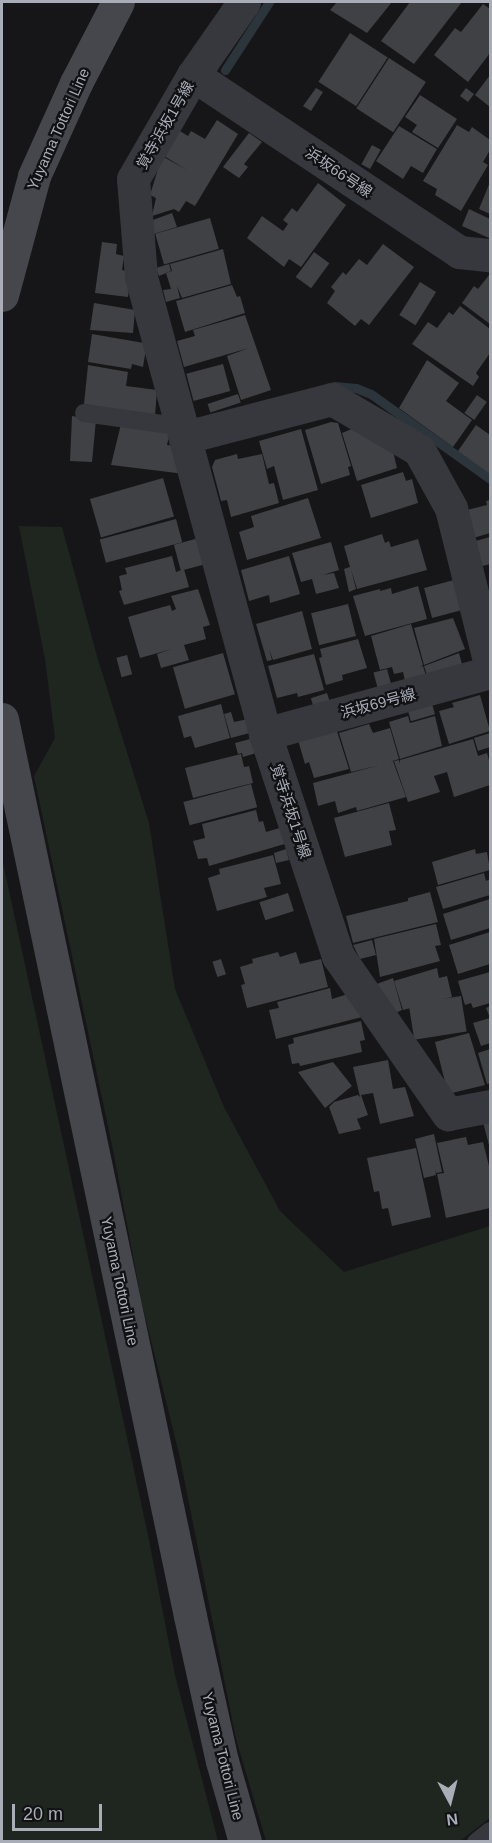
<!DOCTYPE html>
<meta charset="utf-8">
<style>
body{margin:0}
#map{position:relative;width:492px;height:1843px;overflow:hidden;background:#161618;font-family:Arial,"Noto Sans JP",sans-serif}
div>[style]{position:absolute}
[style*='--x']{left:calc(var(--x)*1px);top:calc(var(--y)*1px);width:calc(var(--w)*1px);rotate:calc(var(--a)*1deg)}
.green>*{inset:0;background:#1e261f}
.stream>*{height:9px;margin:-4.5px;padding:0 4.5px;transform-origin:4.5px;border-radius:4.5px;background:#2c353c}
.building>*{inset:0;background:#404145;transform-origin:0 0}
.service>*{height:18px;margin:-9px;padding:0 9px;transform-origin:9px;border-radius:9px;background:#37383d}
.minor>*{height:33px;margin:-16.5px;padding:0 16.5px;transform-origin:16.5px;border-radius:16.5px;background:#37383d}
.secondary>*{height:33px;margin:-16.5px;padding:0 16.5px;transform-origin:16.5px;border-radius:16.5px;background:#45474d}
span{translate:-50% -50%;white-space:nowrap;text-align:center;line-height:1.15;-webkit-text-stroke:4.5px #111113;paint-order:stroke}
.street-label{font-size:15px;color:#a8adb8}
.frame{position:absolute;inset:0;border:3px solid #a8adb8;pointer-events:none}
.north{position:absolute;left:420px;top:1771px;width:60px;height:60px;-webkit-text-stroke:4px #111113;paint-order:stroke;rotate:173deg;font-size:16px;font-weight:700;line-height:24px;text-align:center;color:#a8adb8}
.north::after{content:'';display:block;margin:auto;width:21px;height:27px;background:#a8adb8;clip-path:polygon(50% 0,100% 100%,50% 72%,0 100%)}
.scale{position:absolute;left:12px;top:1804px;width:90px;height:27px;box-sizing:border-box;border:3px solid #a8adb8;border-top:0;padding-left:8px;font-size:18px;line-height:21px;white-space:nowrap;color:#a8adb8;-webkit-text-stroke:4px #111113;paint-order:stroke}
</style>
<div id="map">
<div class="green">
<div style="clip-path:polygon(19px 526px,62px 527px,97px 656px,149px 823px,175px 989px,224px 1107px,280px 1211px,344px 1272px,490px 1226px,490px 1818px,460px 1841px,266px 1841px,236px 1739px,180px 1458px,142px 1304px,113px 1150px,34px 776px,55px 738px,45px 659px)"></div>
<div style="clip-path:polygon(2px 858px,148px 1535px,175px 1675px,218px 1841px,2px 1841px)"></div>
</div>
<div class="stream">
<div style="--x:225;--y:70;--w:81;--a:-57.1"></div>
<div style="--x:334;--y:386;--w:22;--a:5"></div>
<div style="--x:356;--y:388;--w:16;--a:22"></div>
<div style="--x:371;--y:394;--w:146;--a:35.5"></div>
</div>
<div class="building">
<div style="clip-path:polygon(337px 2px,392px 2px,367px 33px,330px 10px)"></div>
<div style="clip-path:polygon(410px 2px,462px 2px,414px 64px,381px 41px)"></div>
<div style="clip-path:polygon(483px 4px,490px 9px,490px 53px,468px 82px,434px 55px,455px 28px,461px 32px)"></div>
<div style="left:350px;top:33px;width:45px;height:58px;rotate:33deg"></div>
<div style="left:389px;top:58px;width:44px;height:60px;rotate:33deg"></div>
<div style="clip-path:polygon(490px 75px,490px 107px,475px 95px)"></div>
<div style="clip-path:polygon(316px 88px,323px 92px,311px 111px,303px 106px)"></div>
<div style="left:466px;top:88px;width:10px;height:10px;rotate:37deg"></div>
<div style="clip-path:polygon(420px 95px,457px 119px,438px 148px,412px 132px,417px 125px,405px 117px)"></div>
<div style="clip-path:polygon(217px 120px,238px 134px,195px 206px,186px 201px,179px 212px,174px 209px,152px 216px,156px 198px,150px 195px,162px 156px,187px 170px,164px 156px,180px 131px,188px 136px,191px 131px,205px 139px)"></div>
<div style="clip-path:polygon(457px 125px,469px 132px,472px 127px,490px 140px,490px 150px,483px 162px,488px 165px,461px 211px,435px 195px,437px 189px,423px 181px)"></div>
<div style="clip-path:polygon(399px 126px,437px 149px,423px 173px,411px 166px,403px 179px,376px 161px)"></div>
<div style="clip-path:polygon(249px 133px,262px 142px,244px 164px,248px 167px,239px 178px,223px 167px)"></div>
<div style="left:372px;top:145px;width:10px;height:22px;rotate:29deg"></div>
<div style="clip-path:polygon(490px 182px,490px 214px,479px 209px)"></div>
<div style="clip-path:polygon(318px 183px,346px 205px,301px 267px,289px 259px,284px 267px,247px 238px,262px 216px,283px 231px,288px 224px,283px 220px,292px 208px,297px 212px)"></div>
<div style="clip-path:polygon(469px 209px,490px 219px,489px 238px,462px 226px)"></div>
<div style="clip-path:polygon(172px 213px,177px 227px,150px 235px,150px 221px)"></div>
<div style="left:210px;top:218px;width:32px;height:57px;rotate:74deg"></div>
<div style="clip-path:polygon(102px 242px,117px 244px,116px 254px,124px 256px,122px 270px,127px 271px,130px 280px,128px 297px,95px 293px)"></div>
<div style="clip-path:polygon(383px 244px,414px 267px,369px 325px,361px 319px,355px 326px,327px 303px,335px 291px,331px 287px,343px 272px,346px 275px,359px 259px,367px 265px)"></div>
<div style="clip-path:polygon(223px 249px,231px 284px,182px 298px,177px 286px,180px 298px,166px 302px,163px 290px,171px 289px,166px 273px,175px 270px,172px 271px,170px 264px)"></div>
<div style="left:314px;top:252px;width:19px;height:31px;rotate:36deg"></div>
<div style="clip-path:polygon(169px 264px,171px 271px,159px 276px,156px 268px)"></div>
<div style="clip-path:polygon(489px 275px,490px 276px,490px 324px,462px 303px,474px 286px,478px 289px)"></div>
<div style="left:420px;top:282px;width:19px;height:39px;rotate:32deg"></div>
<div style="clip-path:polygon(232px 285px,237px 297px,240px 296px,245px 313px,185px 332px,176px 301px)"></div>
<div style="clip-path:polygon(94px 303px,135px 310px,133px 333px,90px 330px)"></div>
<div style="clip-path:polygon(460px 306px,490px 329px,490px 353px,476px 373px,479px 377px,473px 386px,412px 344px,428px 322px,437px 328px,449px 312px,453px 315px)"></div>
<div style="clip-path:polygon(245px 315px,271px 390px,241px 400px,227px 356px,249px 348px,184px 367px,177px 341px,195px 336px,193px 330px)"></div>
<div style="clip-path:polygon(92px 334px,144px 343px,146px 349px,143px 367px,132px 364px,131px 369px,88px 362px)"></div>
<div style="clip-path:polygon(427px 360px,459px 383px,446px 401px,472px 420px,453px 447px,399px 408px)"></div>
<div style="left:223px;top:364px;width:28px;height:38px;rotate:75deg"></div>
<div style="clip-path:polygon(88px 365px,128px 372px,126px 386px,157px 390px,155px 416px,84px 404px)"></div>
<div style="left:238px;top:394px;width:9px;height:32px;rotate:72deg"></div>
<div style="left:477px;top:395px;width:12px;height:22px;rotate:35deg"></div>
<div style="clip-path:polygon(72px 416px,96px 420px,92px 462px,70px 461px)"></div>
<div style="clip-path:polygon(331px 422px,338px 423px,351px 466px,348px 467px,350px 475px,321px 484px,305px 430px)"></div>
<div style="clip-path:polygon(121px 424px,170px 432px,167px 445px,177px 446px,185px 474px,111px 465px)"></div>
<div style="clip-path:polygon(361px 425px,392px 447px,397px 468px,357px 481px,342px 433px)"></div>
<div style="clip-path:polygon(476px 425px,490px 435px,490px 474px,458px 451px)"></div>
<div style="clip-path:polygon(301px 429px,318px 490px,283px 500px,274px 466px,267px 469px,259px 441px)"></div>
<div style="clip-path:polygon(237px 454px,238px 459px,262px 454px,269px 484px,274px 483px,279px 503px,231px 517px,227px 500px,221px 501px,212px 467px,215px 460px)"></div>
<div style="clip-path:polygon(403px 472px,406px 481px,412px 479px,418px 503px,371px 518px,361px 485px)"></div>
<div style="left:163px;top:478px;width:40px;height:76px;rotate:74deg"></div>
<div style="clip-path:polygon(308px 498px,321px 538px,247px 560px,239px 532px,254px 527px,251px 516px)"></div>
<div style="clip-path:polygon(490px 500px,490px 533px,470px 539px,463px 511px,487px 505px,486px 501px)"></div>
<div style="left:176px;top:519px;width:24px;height:79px;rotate:75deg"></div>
<div style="clip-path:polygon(382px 534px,385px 543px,389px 541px,391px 547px,418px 539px,427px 570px,357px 589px,351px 569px,356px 589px,349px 592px,344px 569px,350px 567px,344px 546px)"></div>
<div style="clip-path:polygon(490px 537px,490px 564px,479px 567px,472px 542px)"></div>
<div style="left:199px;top:538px;width:27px;height:26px;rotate:75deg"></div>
<div style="clip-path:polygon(331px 542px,339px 570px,323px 575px,334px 573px,339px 588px,316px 594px,312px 579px,301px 582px,292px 553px)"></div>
<div style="clip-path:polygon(172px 556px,176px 572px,184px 569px,189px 587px,124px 605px,119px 591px,122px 590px,119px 576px,127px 574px,125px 568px)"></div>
<div style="clip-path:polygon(289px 556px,300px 594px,270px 603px,269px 595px,249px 601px,241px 570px)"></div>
<div style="left:454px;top:580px;width:31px;height:31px;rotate:75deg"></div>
<div style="clip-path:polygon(418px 586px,427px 619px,365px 636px,353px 596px,380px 589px,380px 591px,391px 588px,392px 594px)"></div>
<div style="clip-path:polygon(198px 589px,210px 625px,203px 627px,206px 639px,184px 645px,189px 660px,161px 668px,157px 654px,172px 649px,140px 658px,128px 617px,170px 605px,172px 611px,176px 609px,171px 596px)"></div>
<div style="left:348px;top:604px;width:33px;height:38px;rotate:76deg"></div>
<div style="clip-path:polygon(302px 611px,312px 649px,273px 660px,269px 649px,272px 660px,267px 661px,256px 624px)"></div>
<div style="clip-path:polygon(453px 618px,465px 649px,424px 665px,414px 628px)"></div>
<div style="clip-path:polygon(411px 624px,423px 665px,420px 667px,423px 666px,427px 679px,406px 685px,403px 672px,394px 674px,392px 667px,380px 670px,371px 636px)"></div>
<div style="clip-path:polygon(358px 639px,367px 668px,342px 675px,343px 680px,326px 685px,319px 658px,322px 657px,320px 649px)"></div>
<div style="left:223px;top:653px;width:43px;height:52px;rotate:74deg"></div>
<div style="clip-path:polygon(459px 653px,462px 664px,427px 675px,424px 666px)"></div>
<div style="clip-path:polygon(314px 654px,324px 690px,298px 697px,297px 693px,277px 698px,268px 666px)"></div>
<div style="left:127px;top:655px;width:20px;height:11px;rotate:75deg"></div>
<div style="left:387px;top:669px;width:20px;height:14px;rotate:75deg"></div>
<div style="left:327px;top:693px;width:9px;height:17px;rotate:72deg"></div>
<div style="clip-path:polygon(480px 695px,490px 731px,449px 744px,439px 711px,454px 707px,452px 703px)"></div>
<div style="left:430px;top:697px;width:18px;height:25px;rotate:74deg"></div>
<div style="clip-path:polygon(221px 704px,230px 738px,195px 748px,191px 736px,184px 738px,178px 716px)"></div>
<div style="clip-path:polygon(231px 712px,234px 722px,253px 718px,257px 731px,231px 738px,224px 714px)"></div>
<div style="clip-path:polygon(408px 716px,410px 723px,435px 716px,442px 746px,400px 759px,389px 722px)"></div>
<div style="clip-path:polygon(369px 724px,373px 733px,390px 728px,399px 759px,389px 762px,393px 761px,406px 797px,357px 811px,356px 807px,338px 813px,335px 801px,318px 806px,313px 783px,380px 765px,351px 772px,339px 733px)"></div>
<div style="clip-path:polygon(336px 728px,349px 769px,314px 778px,309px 762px,305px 764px,298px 740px)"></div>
<div style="clip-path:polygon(490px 733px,490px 747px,478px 751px,474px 738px)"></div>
<div style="clip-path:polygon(258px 737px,262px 751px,243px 757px,242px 753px,238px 754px,235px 743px)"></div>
<div style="clip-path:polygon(473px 739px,478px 756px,487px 753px,490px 764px,490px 785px,454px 797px,447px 772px,434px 776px,440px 792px,408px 802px,394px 761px,399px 760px,400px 764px,400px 760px)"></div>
<div style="clip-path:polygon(241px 754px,244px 767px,249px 766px,253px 783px,193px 798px,185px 768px)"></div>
<div style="left:251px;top:784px;width:24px;height:70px;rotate:75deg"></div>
<div style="clip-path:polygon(389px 803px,396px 830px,389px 831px,392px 845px,345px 857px,334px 818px)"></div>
<div style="clip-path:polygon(256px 810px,259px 822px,263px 821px,266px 832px,283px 827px,288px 843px,209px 866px,207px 858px,198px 859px,193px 841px,205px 838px,202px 824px)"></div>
<div style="clip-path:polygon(286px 849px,289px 860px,276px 863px,274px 853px)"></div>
<div style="clip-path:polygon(475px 849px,476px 854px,487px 852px,490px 870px,438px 885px,432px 862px)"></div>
<div style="clip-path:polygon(273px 855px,281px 884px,264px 888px,267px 897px,217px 911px,208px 878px,220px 874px,219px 869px)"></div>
<div style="clip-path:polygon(484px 873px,486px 881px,490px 879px,490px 895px,443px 909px,436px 887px)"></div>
<div style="clip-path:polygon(430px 892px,438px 922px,353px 943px,346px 916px,408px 901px,408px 898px)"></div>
<div style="left:288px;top:893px;width:19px;height:30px;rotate:72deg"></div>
<div style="clip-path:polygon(490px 899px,490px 928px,451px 940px,443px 914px)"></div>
<div style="clip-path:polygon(436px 924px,441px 945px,435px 946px,440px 961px,380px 977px,374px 939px)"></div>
<div style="clip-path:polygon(490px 932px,490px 964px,458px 974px,449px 945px)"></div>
<div style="clip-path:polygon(372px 940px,376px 955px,360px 959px,353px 945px)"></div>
<div style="clip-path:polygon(278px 952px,280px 957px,296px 952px,300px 964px,321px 959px,328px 987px,247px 1008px,241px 985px,245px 984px,240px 967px,253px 963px,252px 959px)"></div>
<div style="left:221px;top:959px;width:16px;height:9px;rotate:72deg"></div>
<div style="clip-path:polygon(437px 968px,439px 978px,447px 976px,452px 997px,403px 1010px,394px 981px)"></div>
<div style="clip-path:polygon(490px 972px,490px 1003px,473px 1008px,471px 1003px,465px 1005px,458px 981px)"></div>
<div style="clip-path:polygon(393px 978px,402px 1010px,393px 1014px,374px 985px)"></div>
<div style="clip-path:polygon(330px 988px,332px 999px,348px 994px,362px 1017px,276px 1039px,269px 1010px,279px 1008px,277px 1002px)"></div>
<div style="left:461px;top:996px;width:36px;height:53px;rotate:81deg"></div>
<div style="clip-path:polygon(490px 1006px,490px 1043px,481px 1046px,473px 1023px,490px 1018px,486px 1008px)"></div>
<div style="clip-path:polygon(361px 1021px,365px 1040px,360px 1041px,362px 1052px,300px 1066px,299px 1063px,292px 1064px,288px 1045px,294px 1043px,293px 1038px)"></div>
<div style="clip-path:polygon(469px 1033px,485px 1085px,452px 1093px,447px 1090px,435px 1042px)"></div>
<div style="clip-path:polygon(490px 1049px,490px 1083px,487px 1084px,478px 1053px)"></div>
<div style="clip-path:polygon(388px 1060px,393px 1089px,405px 1087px,414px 1116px,380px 1124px,373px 1093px,361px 1095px,368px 1115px,357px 1119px,361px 1129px,339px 1134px,329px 1107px,334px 1102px,358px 1095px,360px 1097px,353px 1067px)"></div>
<div style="clip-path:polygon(333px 1062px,352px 1086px,325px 1108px,298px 1072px)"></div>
<div style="clip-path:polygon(490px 1120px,490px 1149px,483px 1122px)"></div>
<div style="clip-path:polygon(434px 1134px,442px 1172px,436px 1173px,435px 1169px,436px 1175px,424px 1178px,415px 1139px)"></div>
<div style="clip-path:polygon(466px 1137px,468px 1145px,483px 1142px,490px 1170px,490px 1208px,446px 1218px,437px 1174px,444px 1173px,437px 1143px)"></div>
<div style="clip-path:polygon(416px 1148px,431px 1217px,392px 1226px,388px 1208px,382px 1209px,379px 1191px,374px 1192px,367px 1158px)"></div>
</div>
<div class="service">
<div style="--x:84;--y:413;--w:100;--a:8"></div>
<div style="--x:476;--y:1842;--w:18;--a:-38"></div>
</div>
<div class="minor">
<div style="--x:244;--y:2;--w:89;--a:124.9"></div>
<div style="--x:193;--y:75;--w:120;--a:120"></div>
<div style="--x:133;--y:179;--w:98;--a:85.3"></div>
<div style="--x:141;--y:277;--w:474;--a:74.8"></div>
<div style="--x:265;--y:734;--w:234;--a:71.8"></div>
<div style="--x:338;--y:956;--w:193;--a:55.2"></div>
<div style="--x:448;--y:1114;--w:43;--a:-10.8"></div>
<div style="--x:193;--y:75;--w:320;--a:33.6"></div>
<div style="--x:459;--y:252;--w:31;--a:6"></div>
<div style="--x:186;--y:437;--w:151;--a:-14.6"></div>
<div style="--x:332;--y:399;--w:101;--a:30.4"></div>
<div style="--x:419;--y:450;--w:66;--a:61.1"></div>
<div style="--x:451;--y:508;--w:162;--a:76"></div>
<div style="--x:265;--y:734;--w:233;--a:-15.4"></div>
</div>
<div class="secondary">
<div style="--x:2;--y:295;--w:123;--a:-74.9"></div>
<div style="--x:34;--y:176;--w:102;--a:-65.7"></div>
<div style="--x:76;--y:83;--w:91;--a:-62.6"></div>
<div style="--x:2;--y:719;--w:916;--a:78.16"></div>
<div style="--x:190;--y:1616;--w:148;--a:77.6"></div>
<div style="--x:222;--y:1761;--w:84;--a:74.1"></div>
</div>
<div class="street-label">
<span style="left:165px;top:125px;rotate:-60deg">覚寺浜坂1号線</span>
<span style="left:58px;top:129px;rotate:-66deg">Yuyama Tottori Line</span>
<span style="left:339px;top:172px;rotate:34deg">浜坂66号線</span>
<span style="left:378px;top:703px;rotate:-15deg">浜坂69号線</span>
<span style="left:291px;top:811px;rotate:72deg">覚寺浜坂1号線</span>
<span style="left:120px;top:1281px;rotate:78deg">Yuyama Tottori Line</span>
<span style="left:223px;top:1756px;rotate:76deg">Yuyama Tottori Line</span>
</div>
<div class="frame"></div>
<div class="north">N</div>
<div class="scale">20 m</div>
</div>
